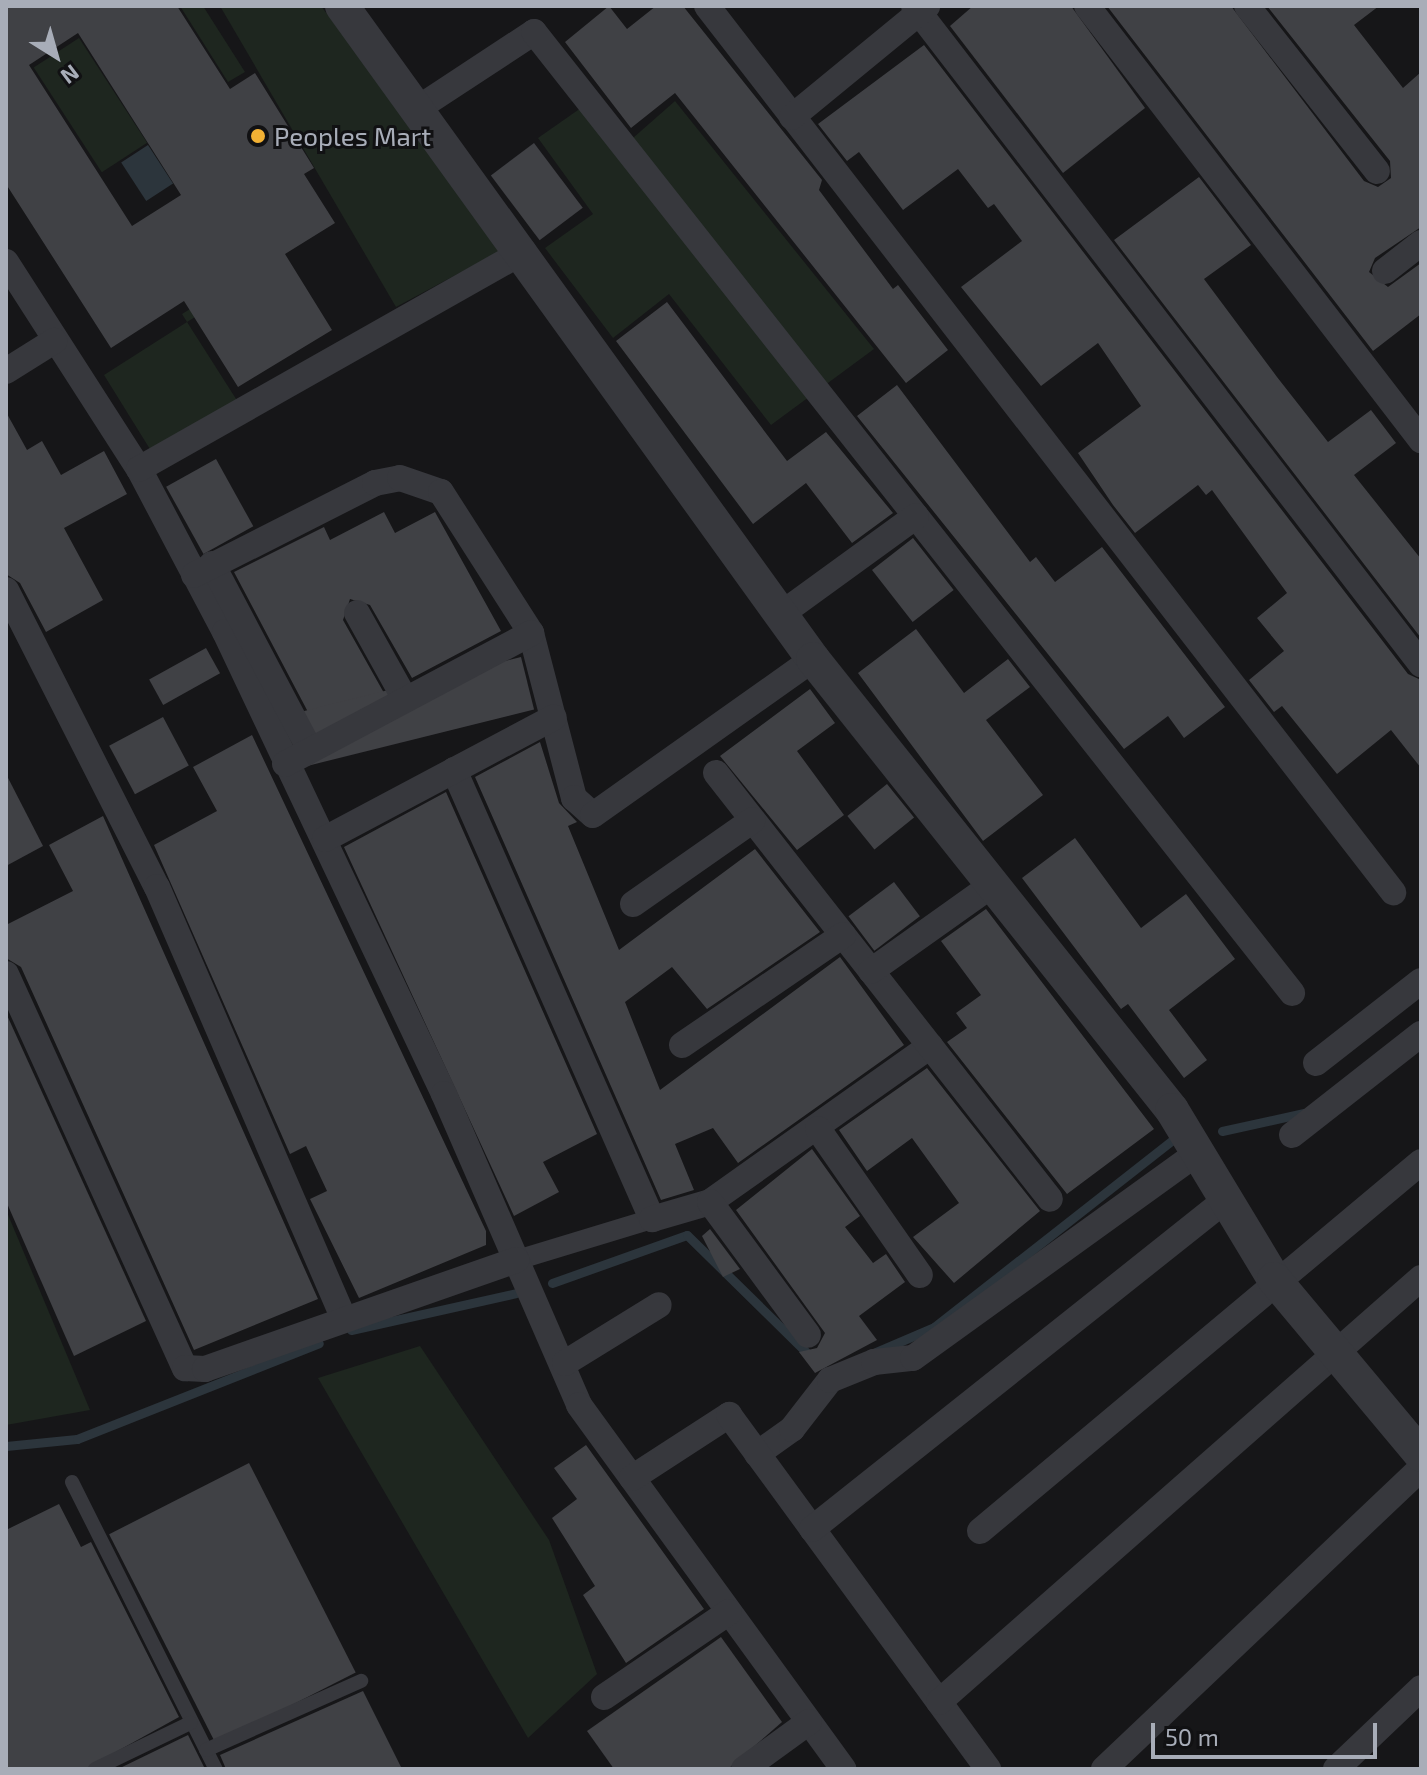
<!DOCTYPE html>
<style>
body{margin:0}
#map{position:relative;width:1427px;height:1775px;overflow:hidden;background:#161618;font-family:"Exo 2",sans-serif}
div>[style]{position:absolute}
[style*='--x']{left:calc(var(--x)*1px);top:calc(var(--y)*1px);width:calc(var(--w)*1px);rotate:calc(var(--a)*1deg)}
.green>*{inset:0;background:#1e261f;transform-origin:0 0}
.water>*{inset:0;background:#2c353c;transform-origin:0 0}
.stream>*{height:9px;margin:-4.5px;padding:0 4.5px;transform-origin:4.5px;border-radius:4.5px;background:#2c353c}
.building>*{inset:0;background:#404145;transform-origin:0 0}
.service>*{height:14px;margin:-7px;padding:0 7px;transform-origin:7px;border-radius:7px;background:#37383d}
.pedestrian>*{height:20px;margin:-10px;padding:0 10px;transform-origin:10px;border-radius:10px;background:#37383d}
.minor>*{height:26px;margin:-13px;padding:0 13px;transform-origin:13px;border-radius:13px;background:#37383d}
.tertiary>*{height:34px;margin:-17px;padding:0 17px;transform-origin:17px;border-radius:17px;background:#37383d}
.dots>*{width:22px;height:22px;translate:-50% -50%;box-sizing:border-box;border:4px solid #111113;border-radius:50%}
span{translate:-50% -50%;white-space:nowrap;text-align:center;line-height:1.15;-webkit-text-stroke:6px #111113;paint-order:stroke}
.poi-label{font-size:26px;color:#a8adb8}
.left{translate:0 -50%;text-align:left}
.frame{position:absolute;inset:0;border:8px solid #a8adb8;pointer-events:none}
.north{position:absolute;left:16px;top:16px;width:80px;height:80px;-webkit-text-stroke:6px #111113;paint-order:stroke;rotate:143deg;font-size:22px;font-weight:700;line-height:32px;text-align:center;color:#a8adb8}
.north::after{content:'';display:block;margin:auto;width:28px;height:36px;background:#a8adb8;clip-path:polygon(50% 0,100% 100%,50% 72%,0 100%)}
.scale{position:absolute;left:1151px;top:1723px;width:226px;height:36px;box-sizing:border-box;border:4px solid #a8adb8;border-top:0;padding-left:10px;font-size:24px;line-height:28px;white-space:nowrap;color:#a8adb8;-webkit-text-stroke:6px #111113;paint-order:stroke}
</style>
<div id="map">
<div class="green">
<div style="clip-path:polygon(180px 6px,203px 6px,245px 72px,228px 82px)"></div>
<div style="clip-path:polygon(220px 6px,321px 6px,506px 248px,396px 307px)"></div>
<div style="left:79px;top:38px;width:125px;height:54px;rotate:57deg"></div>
<div style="clip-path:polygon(598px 96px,633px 138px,675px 101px,874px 349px,771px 425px,669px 294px,613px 338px,545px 248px,593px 214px,538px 138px)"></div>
<div style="clip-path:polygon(282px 252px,286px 261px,187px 322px,238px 402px,153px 454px,104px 375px,187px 322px,182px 314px)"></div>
<div style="clip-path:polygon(6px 1210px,90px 1410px,6px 1425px)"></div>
<div style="clip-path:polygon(420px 1346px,549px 1540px,597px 1674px,528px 1738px,318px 1378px)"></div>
</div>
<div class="water">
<div style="left:148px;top:145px;width:46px;height:32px;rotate:57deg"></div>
</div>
<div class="stream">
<div style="--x:1222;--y:1131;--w:84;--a:-12.4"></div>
<div style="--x:552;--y:1283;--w:143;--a:-19.6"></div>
<div style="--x:687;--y:1235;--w:174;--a:44.5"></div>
<div style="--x:351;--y:1330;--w:169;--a:-12.6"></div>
<div style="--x:876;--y:1352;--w:63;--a:-23.3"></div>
<div style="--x:934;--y:1327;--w:301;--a:-38.1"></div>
<div style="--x:6;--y:1446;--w:71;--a:-5.6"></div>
<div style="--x:77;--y:1439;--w:260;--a:-21.6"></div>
</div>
<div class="building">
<div style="clip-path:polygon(evenodd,6px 6px,177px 6px,230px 89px,255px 73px,314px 168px,304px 174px,335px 223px,285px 254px,332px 330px,238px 387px,184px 301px,111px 348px,6px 184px,6px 6px,78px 33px,181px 195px,132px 226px,29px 65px,78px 33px)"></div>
<div style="clip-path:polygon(609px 6px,627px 29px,656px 6px,683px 6px,822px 180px,819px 190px,893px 289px,898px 285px,948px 350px,906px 383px,675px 93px,631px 128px,565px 42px)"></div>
<div style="clip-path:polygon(973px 6px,1071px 6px,1145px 108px,1063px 173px,950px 26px)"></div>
<div style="clip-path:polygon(1107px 6px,1231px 6px,1364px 181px,1378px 187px,1391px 178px,1390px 161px,1267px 6px,1379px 6px,1354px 25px,1403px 88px,1421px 72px,1421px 227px,1375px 258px,1369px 272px,1388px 287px,1421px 263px,1421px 314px,1373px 351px)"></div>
<div style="clip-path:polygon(924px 45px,1408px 674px,1421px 680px,1421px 768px,1391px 730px,1337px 774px,1282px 706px,1274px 712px,1249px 680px,1284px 651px,1257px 618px,1287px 593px,1212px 490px,1206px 495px,1198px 485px,1135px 533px,1113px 505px,1078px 453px,1141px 406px,1098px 343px,1041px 386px,961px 287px,1022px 241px,994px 204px,988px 208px,958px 169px,903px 210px,859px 152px,847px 161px,818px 124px)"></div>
<div style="left:534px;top:143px;width:81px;height:54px;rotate:53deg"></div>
<div style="clip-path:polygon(1199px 177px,1251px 245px,1204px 279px,1277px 377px,1328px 442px,1371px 410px,1396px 443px,1354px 475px,1421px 559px,1421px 638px,1114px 240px)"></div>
<div style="clip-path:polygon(667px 302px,787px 461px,826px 432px,893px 513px,852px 543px,806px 483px,753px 524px,616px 341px)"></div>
<div style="clip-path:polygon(897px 385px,1030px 562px,1036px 557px,1055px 582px,1102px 547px,1225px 707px,1184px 738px,1168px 716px,1124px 749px,857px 416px)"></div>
<div style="clip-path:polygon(6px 412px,27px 450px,42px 441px,61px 475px,104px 451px,127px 494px,64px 528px,103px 600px,46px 632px,20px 583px,6px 574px)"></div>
<div style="left:216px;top:459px;width:77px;height:57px;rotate:61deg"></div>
<div style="clip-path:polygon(384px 512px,395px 533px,435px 512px,501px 631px,412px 678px,370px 605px,350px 599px,343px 620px,384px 693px,317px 729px,234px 572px,324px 527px,330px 540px)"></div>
<div style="left:913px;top:538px;width:66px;height:52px;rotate:52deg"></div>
<div style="clip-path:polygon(916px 629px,964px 693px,1008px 659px,1030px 687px,986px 720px,1043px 795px,983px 841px,858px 673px)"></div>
<div style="left:206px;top:648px;width:29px;height:65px;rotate:61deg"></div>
<div style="left:521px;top:657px;width:54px;height:241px;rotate:76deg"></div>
<div style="clip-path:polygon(810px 689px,835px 723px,797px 751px,844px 815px,797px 850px,720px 756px)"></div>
<div style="left:163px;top:717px;width:55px;height:61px;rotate:62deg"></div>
<div style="clip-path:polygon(252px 735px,486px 1231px,486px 1245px,359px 1298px,310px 1199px,327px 1191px,306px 1146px,290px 1154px,154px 845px,217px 811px,193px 767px)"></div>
<div style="clip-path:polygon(540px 742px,559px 803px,577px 822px,568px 826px,619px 950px,755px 849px,820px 932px,707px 1009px,672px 967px,625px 1002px,660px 1090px,840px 957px,904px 1045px,738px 1163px,713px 1128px,675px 1144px,694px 1190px,661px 1200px,475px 777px)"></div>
<div style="clip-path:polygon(6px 774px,43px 846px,6px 866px)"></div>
<div style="left:887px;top:784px;width:43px;height:51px;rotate:51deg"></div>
<div style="clip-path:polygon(446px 792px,597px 1134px,543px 1162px,559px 1192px,514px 1216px,344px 847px)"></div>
<div style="clip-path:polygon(103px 816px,318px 1299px,194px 1350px,21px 967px,6px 958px,6px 925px,73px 891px,49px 845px)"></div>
<div style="clip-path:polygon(1075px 838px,1141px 928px,1186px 894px,1235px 959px,1169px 1010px,1207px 1060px,1184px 1078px,1128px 1004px,1121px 1009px,1022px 878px)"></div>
<div style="left:894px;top:882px;width:43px;height:57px;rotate:53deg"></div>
<div style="clip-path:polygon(986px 909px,1154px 1129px,1067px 1194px,947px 1042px,967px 1028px,956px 1013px,981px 995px,941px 941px)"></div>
<div style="clip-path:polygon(6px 1013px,146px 1321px,74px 1356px,6px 1201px)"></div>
<div style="clip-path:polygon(927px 1068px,1040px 1211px,954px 1283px,913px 1237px,959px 1203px,912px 1138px,867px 1171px,839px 1130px)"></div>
<div style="clip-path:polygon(812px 1149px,860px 1216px,845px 1227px,873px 1263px,886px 1254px,905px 1282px,859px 1316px,877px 1340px,815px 1373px,799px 1352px,817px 1348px,825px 1333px,736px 1210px)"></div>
<div style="clip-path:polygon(710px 1229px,740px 1269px,723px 1277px,702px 1236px)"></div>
<div style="clip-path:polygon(586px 1445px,704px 1609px,626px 1663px,583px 1595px,595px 1586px,552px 1518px,577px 1499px,554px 1468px)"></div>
<div style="left:249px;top:1463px;width:235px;height:157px;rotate:63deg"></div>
<div style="clip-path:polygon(59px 1504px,81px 1547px,91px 1542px,179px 1717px,85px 1769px,6px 1769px,6px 1530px)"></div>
<div style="clip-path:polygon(721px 1637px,782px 1722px,728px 1769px,614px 1769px,587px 1731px)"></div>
<div style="clip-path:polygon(363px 1691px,402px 1769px,226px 1769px,220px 1755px)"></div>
<div style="clip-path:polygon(188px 1735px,205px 1769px,118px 1769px)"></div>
</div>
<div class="service">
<div style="--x:72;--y:1482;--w:321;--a:63.4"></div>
<div style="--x:206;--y:1750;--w:170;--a:-24"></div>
<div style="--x:95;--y:1769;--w:106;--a:-25.8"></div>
</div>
<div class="pedestrian">
<div style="--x:517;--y:1260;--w:141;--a:-16.9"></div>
</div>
<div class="minor">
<div style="--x:707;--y:6;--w:1121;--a:52.25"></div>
<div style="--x:914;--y:6;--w:831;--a:52.39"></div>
<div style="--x:1087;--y:6;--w:548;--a:52.42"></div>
<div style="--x:1247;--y:6;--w:210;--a:51.8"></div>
<div style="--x:417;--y:109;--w:140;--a:-33.3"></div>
<div style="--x:534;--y:32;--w:1224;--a:51.73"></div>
<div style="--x:792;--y:117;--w:175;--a:-39.4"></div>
<div style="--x:6;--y:262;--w:246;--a:57.3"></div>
<div style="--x:139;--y:469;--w:184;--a:62.2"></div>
<div style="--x:225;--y:632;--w:511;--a:64.64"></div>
<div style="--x:444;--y:1094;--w:339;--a:66.5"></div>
<div style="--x:579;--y:1405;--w:450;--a:54"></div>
<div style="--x:1385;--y:271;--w:46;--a:-37.9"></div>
<div style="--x:6;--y:371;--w:57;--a:-32"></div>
<div style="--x:139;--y:469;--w:442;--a:-29.5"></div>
<div style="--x:212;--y:564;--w:210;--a:62.2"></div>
<div style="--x:194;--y:575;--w:203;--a:-26.9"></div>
<div style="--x:375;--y:483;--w:25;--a:-11"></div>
<div style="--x:400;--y:478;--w:43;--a:18.9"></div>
<div style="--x:441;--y:492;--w:167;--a:57.4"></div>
<div style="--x:531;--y:633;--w:171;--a:75.4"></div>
<div style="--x:574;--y:798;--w:25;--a:42"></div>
<div style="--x:593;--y:815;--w:270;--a:-35.3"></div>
<div style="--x:6;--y:590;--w:333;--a:63.1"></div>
<div style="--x:157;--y:887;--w:471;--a:66.6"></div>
<div style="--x:784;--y:612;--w:163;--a:-36"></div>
<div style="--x:357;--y:613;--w:98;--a:60.8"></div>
<div style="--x:285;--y:764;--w:279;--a:-28"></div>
<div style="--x:454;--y:770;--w:491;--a:66.2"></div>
<div style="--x:652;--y:1219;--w:60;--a:-16.3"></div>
<div style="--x:710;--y:1202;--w:270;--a:-35.3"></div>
<div style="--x:716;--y:773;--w:541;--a:51.9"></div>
<div style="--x:325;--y:839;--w:259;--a:-28"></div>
<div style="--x:633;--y:904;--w:146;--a:-35"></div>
<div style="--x:871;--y:971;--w:152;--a:-35.4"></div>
<div style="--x:6;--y:974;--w:433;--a:65.6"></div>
<div style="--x:185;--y:1368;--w:20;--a:3"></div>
<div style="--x:205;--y:1369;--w:330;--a:-19.3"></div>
<div style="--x:682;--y:1045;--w:195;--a:-34.3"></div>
<div style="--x:1316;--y:1063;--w:133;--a:-38"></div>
<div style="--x:818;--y:1129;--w:178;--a:55.1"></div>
<div style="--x:1292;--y:1135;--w:164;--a:-38.1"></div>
<div style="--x:710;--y:1202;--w:165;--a:53.6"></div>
<div style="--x:565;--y:1363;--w:110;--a:-31.7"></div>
<div style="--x:757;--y:1454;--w:43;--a:-35.5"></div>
<div style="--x:792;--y:1429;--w:62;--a:-52.2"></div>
<div style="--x:830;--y:1380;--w:48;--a:-22.2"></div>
<div style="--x:874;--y:1362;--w:39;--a:-6"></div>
<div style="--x:913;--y:1358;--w:354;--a:-35.8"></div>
<div style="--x:632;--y:1478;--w:116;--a:-33"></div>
<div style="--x:729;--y:1415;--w:439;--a:53.8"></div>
<div style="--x:812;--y:1529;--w:532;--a:-38.51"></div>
<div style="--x:980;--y:1531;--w:575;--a:-39.92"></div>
<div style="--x:604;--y:1697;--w:151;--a:-34.2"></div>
<div style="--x:939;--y:1702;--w:642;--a:-41.34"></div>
<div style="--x:744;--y:1769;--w:80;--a:-35.9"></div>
<div style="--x:1104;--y:1769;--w:437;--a:-43.5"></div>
<div style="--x:1336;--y:1769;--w:117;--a:-43.6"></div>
</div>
<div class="tertiary">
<div style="--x:342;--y:6;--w:805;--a:54.2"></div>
<div style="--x:813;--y:659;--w:576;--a:51.48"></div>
<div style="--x:1172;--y:1110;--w:197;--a:58.9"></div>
<div style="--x:1274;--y:1279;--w:229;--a:50.1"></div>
</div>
<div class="dots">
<div style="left:258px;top:136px;background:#f2b134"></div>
</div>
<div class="poi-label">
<span class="left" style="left:274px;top:136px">Peoples Mart</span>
</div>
<div class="frame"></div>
<div class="north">N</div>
<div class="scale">50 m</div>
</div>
